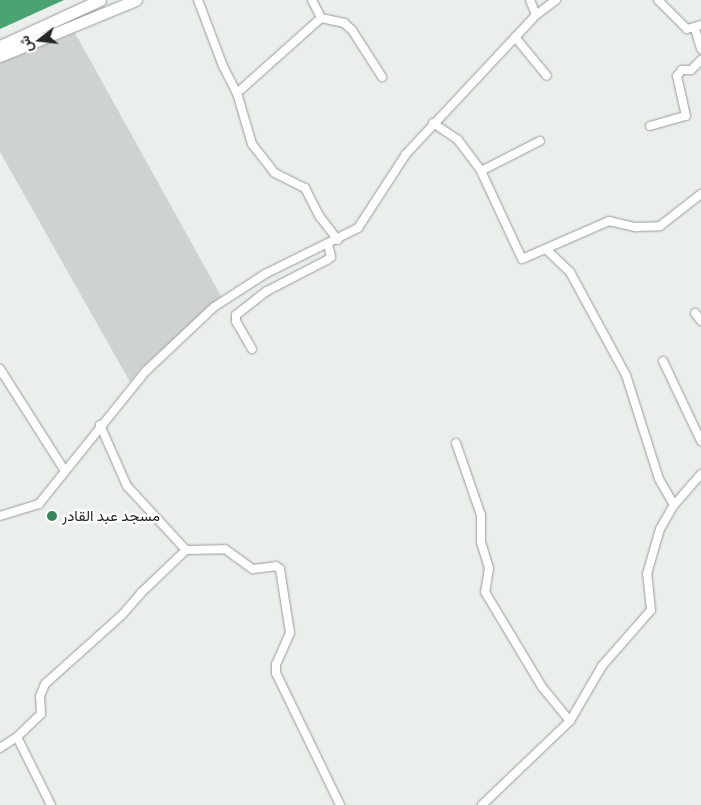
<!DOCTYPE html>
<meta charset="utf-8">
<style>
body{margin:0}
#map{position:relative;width:701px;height:805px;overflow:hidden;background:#eaefec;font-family:"Exo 2",Vazirmatn,sans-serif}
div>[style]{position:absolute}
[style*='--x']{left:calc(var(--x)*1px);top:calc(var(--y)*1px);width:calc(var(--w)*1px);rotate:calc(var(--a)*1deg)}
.water>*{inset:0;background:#4aa371}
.building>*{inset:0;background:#cfd3d0}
.roads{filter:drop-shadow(0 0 1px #979b98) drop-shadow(0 0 1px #979b98)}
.street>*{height:8px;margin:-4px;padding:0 4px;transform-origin:4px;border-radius:4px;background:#fff}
.secondary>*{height:11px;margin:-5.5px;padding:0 5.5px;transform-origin:5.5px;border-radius:5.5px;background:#fff}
.dots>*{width:14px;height:14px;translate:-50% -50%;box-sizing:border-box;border:2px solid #fff;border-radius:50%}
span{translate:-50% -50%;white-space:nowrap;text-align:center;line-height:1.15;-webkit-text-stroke:4.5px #fff;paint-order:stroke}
.poi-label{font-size:15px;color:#252625}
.left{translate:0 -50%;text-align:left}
.north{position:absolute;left:15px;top:15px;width:50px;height:50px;-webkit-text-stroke:4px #fff;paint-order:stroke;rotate:254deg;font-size:14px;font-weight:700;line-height:20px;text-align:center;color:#252625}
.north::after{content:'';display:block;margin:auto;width:18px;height:22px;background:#252625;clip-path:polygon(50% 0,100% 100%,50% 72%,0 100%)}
</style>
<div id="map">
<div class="water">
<div style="clip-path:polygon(0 0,64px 0,0 29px)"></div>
</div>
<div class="building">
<div style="clip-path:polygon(75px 33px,221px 296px,142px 367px,130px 382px,0 152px,0 63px)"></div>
</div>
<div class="roads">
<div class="street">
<div style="--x:198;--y:0;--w:71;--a:69.3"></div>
<div style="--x:223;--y:66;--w:30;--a:63"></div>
<div style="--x:237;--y:93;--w:53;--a:73.6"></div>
<div style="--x:252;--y:144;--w:37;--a:52"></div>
<div style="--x:275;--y:173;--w:34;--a:27"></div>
<div style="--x:305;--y:188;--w:33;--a:63"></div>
<div style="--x:320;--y:217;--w:29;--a:52"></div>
<div style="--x:312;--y:0;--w:20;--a:63"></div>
<div style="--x:530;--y:0;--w:16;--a:68"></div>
<div style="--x:658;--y:0;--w:41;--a:45"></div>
<div style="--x:687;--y:29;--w:15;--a:-16"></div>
<div style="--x:695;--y:29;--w:21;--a:73"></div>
<div style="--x:515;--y:37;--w:50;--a:50.6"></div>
<div style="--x:237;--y:93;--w:113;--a:-41.8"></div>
<div style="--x:321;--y:18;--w:24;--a:12"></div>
<div style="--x:344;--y:23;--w:11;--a:41"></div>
<div style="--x:352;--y:30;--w:56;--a:57.4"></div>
<div style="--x:433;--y:123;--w:30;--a:34"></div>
<div style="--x:458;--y:140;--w:39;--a:53"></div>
<div style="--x:481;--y:171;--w:97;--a:65"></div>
<div style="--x:522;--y:259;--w:95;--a:-23.6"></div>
<div style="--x:609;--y:221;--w:28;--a:13"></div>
<div style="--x:636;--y:227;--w:24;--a:-2"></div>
<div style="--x:660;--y:226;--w:52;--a:-38"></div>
<div style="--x:650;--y:126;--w:37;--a:-16"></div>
<div style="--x:686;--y:116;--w:41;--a:-102.7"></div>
<div style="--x:677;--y:76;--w:8;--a:-50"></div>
<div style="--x:682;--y:70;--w:9;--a:0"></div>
<div style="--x:691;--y:70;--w:14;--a:-45"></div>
<div style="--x:481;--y:171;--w:66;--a:-27"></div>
<div style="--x:547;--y:250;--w:32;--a:44"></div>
<div style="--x:570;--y:272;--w:117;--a:61.5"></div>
<div style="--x:626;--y:375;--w:109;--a:72.4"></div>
<div style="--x:659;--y:479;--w:30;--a:60"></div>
<div style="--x:695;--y:313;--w:10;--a:53"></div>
<div style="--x:252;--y:349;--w:32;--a:-120"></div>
<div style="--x:236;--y:321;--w:6;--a:-90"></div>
<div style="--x:236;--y:315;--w:39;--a:-38"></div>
<div style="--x:267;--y:291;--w:68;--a:-27.3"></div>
<div style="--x:327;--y:260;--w:5;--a:-37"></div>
<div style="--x:331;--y:257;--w:13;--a:-103"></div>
<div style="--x:663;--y:361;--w:89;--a:64.6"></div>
<div style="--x:0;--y:369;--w:121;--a:57.5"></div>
<div style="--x:100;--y:425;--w:67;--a:66.1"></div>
<div style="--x:127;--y:486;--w:87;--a:47.3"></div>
<div style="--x:186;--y:550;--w:39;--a:-1"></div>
<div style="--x:225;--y:549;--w:34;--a:36"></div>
<div style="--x:253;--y:569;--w:23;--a:-7"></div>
<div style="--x:276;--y:566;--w:5;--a:37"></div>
<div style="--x:280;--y:569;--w:65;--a:81.1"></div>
<div style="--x:290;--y:633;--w:34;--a:114"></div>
<div style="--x:276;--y:664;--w:9;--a:90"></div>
<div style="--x:276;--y:673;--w:147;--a:64.1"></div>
<div style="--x:456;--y:443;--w:76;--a:70.9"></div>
<div style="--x:481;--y:515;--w:27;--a:90"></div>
<div style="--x:481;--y:542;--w:27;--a:73"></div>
<div style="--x:489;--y:568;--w:24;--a:99"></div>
<div style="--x:485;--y:592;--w:111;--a:59"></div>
<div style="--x:542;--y:687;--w:44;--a:50.5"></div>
<div style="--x:0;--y:516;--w:41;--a:-17.1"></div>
<div style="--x:39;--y:504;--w:171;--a:-51.2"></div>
<div style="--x:146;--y:371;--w:93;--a:-43.3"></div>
<div style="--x:214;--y:307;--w:61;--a:-32.9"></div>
<div style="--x:265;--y:274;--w:104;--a:-26.3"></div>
<div style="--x:358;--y:228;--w:88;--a:-57"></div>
<div style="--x:406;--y:154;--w:190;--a:-46.9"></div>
<div style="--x:536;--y:15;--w:25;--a:-37"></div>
<div style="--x:17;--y:737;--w:33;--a:-44"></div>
<div style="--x:41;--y:714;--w:18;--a:-93"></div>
<div style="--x:40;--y:696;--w:13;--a:-67"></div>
<div style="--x:45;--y:684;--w:103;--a:-41.9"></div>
<div style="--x:122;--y:615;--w:29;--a:-49"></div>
<div style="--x:141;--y:593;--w:62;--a:-43.7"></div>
<div style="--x:0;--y:748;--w:20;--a:-33"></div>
<div style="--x:17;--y:737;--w:76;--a:63.4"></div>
<div style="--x:482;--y:805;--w:122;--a:-43.7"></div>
<div style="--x:570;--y:721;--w:64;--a:-59.8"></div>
<div style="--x:602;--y:666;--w:74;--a:-48.8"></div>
<div style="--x:651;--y:610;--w:36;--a:-96"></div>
<div style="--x:647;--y:574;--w:47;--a:-73.9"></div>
<div style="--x:660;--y:529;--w:28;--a:-60"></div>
<div style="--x:674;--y:505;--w:41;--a:-48.9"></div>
</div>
<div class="secondary">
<div style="--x:0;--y:46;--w:110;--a:-24.7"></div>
<div style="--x:0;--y:56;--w:147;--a:-22.4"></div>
</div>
</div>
<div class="dots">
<div style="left:52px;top:516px;background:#338659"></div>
</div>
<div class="poi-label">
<span class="left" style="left:62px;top:516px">مسجد عبد القادر</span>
</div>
<div class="north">ش</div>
</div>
